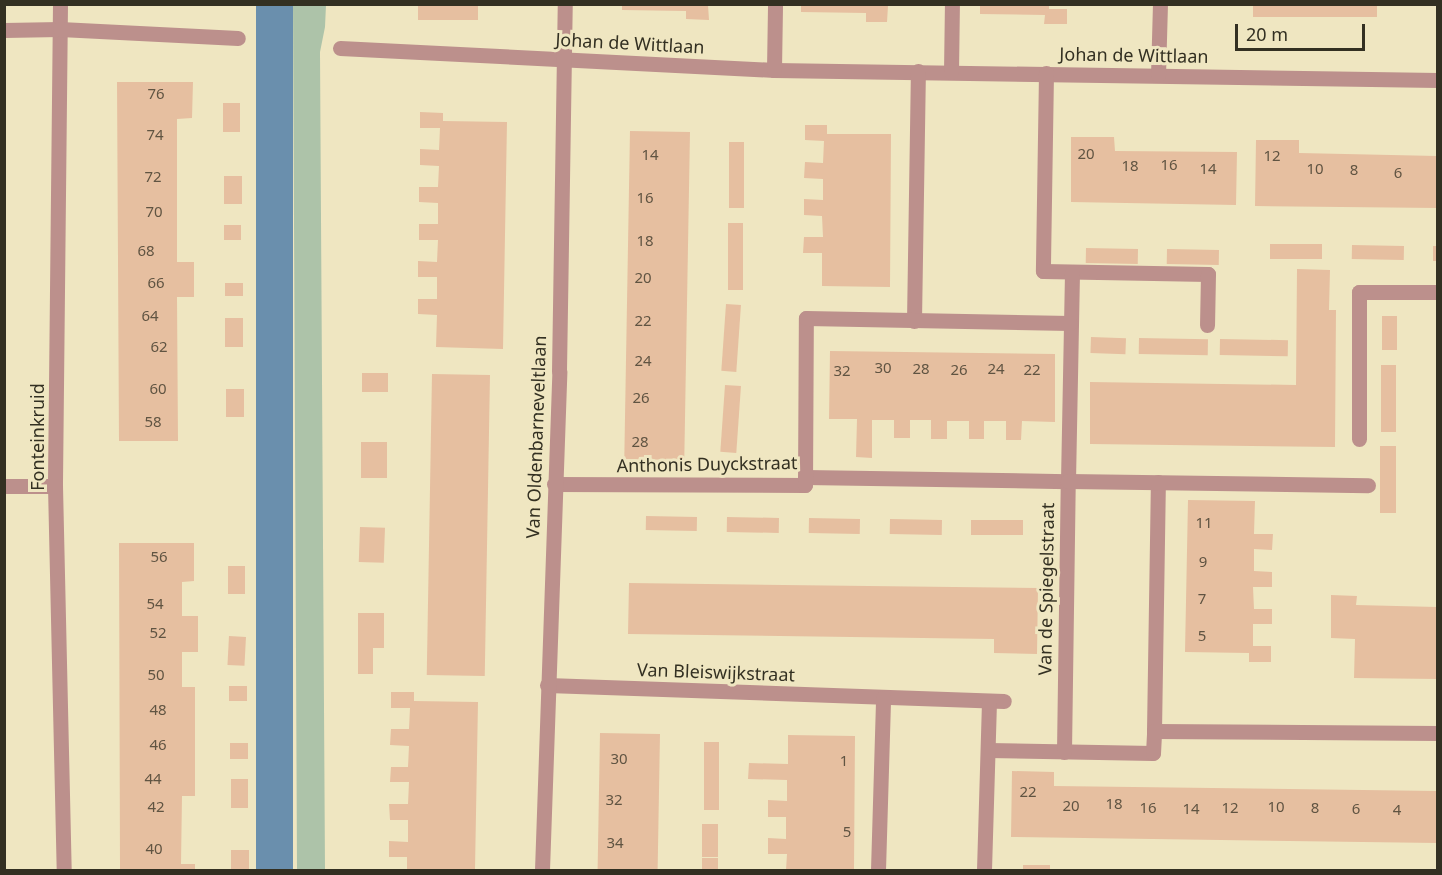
<!DOCTYPE html>
<style>
body{margin:0}
#map{position:relative;width:1442px;height:875px;overflow:hidden;background:#efe6c1;font-family:"Noto Sans",sans-serif}
div>[style]{position:absolute}
[style*='--x']{left:calc(var(--x)*1px);top:calc(var(--y)*1px);width:calc(var(--w)*1px);rotate:calc(var(--a)*1deg)}
.green>*{inset:0;background:#adc3a9}
.water>*{inset:0;background:#6a8fad;transform-origin:0 0}
.building>*{inset:0;background:#e6bfa0;transform-origin:0 0}
.minor>*{height:15px;margin:-7.5px;padding:0 7.5px;transform-origin:7.5px;border-radius:7.5px;background:#bc908c}
span{translate:-50% -50%;white-space:nowrap;text-align:center;line-height:1.15;-webkit-text-stroke:6px #efe6c1;paint-order:stroke}
.number-label{font-size:15px;color:#605442}
.number-label span{-webkit-text-stroke-width:0}
.street-label{font-size:18px;color:#333022}
.frame{position:absolute;inset:0;border:6px solid #333022;pointer-events:none}
.scale{position:absolute;left:1235px;top:24px;width:130px;height:27px;box-sizing:border-box;border:3px solid #333022;border-top:0;padding-left:8px;font-size:18px;line-height:21px;white-space:nowrap;color:#333022;-webkit-text-stroke:4px #efe6c1;paint-order:stroke}
</style>
<div id="map">
<div class="green">
<div style="clip-path:polygon(293px 5px,326px 5px,325px 27px,320px 52px,325px 870px,297px 870px)"></div>
</div>
<div class="water">
<div style="left:256px;top:5px;width:37px;height:865px"></div>
</div>
<div class="building">
<div style="left:418px;top:4px;width:60px;height:16px"></div>
<div style="clip-path:polygon(801px 4px,888px 6px,887px 22px,866px 22px,866px 13px,801px 12px)"></div>
<div style="clip-path:polygon(980px 4px,1049px 4px,1049px 9px,1067px 9px,1067px 24px,1044px 24px,1045px 15px,980px 14px)"></div>
<div style="left:1253px;top:4px;width:124px;height:13px"></div>
<div style="clip-path:polygon(622px 5px,708px 5px,709px 20px,686px 19px,686px 11px,622px 10px)"></div>
<div style="clip-path:polygon(117px 82px,193px 82px,192px 118px,177px 119px,177px 262px,194px 262px,194px 297px,177px 297px,178px 441px,119px 441px)"></div>
<div style="left:240px;top:103px;width:29px;height:17px;rotate:90deg"></div>
<div style="clip-path:polygon(420px 112px,443px 113px,443px 121px,507px 122px,503px 349px,436px 347px,437px 315px,418px 314px,418px 299px,437px 299px,437px 277px,418px 277px,418px 261px,437px 262px,438px 240px,419px 240px,419px 224px,438px 224px,438px 203px,419px 202px,419px 187px,438px 187px,439px 166px,420px 165px,420px 149px,439px 150px,440px 128px,420px 128px)"></div>
<div style="clip-path:polygon(805px 125px,827px 125px,827px 134px,891px 134px,890px 287px,822px 286px,822px 253px,803px 253px,804px 237px,823px 237px,822px 216px,804px 215px,804px 199px,823px 200px,823px 179px,804px 178px,805px 162px,823px 163px,824px 141px,805px 140px)"></div>
<div style="left:630px;top:131px;width:60px;height:328px;rotate:1deg"></div>
<div style="clip-path:polygon(1071px 137px,1114px 137px,1115px 151px,1237px 152px,1236px 205px,1071px 202px)"></div>
<div style="clip-path:polygon(1256px 140px,1299px 140px,1299px 153px,1437px 156px,1437px 208px,1255px 206px)"></div>
<div style="left:729px;top:142px;width:15px;height:66px"></div>
<div style="left:224px;top:176px;width:18px;height:28px"></div>
<div style="left:728px;top:223px;width:15px;height:67px"></div>
<div style="left:224px;top:225px;width:17px;height:15px"></div>
<div style="left:1270px;top:244px;width:52px;height:15px"></div>
<div style="left:1352px;top:245px;width:52px;height:14px;rotate:1deg"></div>
<div style="left:1433px;top:246px;width:4px;height:15px"></div>
<div style="left:1086px;top:248px;width:52px;height:15px;rotate:1deg"></div>
<div style="left:1167px;top:249px;width:52px;height:15px;rotate:1deg"></div>
<div style="clip-path:polygon(1297px 269px,1330px 270px,1329px 310px,1336px 310px,1335px 447px,1090px 444px,1090px 382px,1296px 385px)"></div>
<div style="left:225px;top:283px;width:18px;height:13px"></div>
<div style="left:726px;top:304px;width:15px;height:67px;rotate:4deg"></div>
<div style="left:1382px;top:316px;width:15px;height:34px"></div>
<div style="left:225px;top:318px;width:18px;height:29px"></div>
<div style="left:1091px;top:337px;width:35px;height:16px;rotate:2deg"></div>
<div style="left:1139px;top:338px;width:69px;height:16px;rotate:1deg"></div>
<div style="left:1220px;top:339px;width:68px;height:16px;rotate:1deg"></div>
<div style="clip-path:polygon(830px 351px,1055px 354px,1055px 422px,1022px 421px,1021px 440px,1006px 440px,1006px 421px,984px 421px,984px 439px,969px 439px,969px 421px,947px 421px,947px 439px,931px 439px,931px 420px,910px 420px,910px 438px,894px 438px,894px 420px,872px 420px,872px 458px,856px 457px,857px 419px,829px 419px)"></div>
<div style="left:1381px;top:365px;width:15px;height:67px"></div>
<div style="left:362px;top:373px;width:26px;height:19px"></div>
<div style="left:432px;top:374px;width:58px;height:301px;rotate:1deg"></div>
<div style="left:725px;top:385px;width:16px;height:67px;rotate:4deg"></div>
<div style="left:226px;top:389px;width:18px;height:28px"></div>
<div style="left:361px;top:442px;width:26px;height:36px"></div>
<div style="left:1380px;top:446px;width:16px;height:67px"></div>
<div style="clip-path:polygon(1188px 500px,1255px 501px,1254px 534px,1273px 534px,1272px 550px,1254px 549px,1254px 571px,1272px 572px,1272px 587px,1253px 587px,1254px 609px,1272px 609px,1272px 624px,1253px 624px,1253px 646px,1271px 646px,1271px 662px,1249px 662px,1249px 653px,1185px 652px)"></div>
<div style="left:646px;top:516px;width:51px;height:14px;rotate:1deg"></div>
<div style="left:727px;top:517px;width:52px;height:15px;rotate:1deg"></div>
<div style="left:809px;top:518px;width:51px;height:15px;rotate:1deg"></div>
<div style="left:890px;top:519px;width:52px;height:15px;rotate:1deg"></div>
<div style="left:971px;top:520px;width:52px;height:15px"></div>
<div style="left:360px;top:527px;width:25px;height:35px;rotate:2deg"></div>
<div style="clip-path:polygon(119px 543px,194px 543px,194px 581px,182px 582px,182px 616px,198px 616px,198px 652px,182px 652px,182px 687px,195px 687px,195px 796px,182px 796px,181px 864px,195px 864px,195px 870px,120px 870px)"></div>
<div style="left:228px;top:566px;width:17px;height:28px"></div>
<div style="clip-path:polygon(629px 583px,1038px 588px,1037px 654px,994px 653px,994px 639px,628px 634px)"></div>
<div style="clip-path:polygon(1331px 595px,1357px 596px,1356px 605px,1437px 607px,1437px 679px,1354px 678px,1355px 639px,1331px 638px)"></div>
<div style="clip-path:polygon(358px 613px,384px 613px,384px 648px,373px 648px,373px 674px,358px 674px)"></div>
<div style="left:229px;top:636px;width:17px;height:29px;rotate:3deg"></div>
<div style="left:229px;top:686px;width:18px;height:15px"></div>
<div style="clip-path:polygon(391px 692px,414px 692px,414px 701px,478px 702px,475px 870px,407px 870px,407px 857px,389px 857px,389px 841px,408px 842px,408px 820px,390px 820px,389px 804px,408px 804px,409px 782px,390px 782px,391px 767px,408px 767px,409px 746px,390px 745px,391px 729px,409px 729px,410px 708px,391px 708px)"></div>
<div style="left:600px;top:733px;width:60px;height:137px;rotate:1deg"></div>
<div style="clip-path:polygon(788px 735px,855px 736px,854px 870px,786px 870px,787px 854px,768px 854px,768px 838px,786px 839px,786px 817px,768px 817px,768px 800px,787px 801px,787px 780px,748px 779px,749px 763px,788px 764px)"></div>
<div style="left:704px;top:742px;width:15px;height:68px"></div>
<div style="left:248px;top:743px;width:16px;height:18px;rotate:90deg"></div>
<div style="clip-path:polygon(1012px 771px,1054px 772px,1054px 786px,1437px 791px,1437px 843px,1011px 837px)"></div>
<div style="left:248px;top:779px;width:29px;height:17px;rotate:90deg"></div>
<div style="left:702px;top:824px;width:16px;height:33px"></div>
<div style="left:231px;top:850px;width:18px;height:20px"></div>
<div style="left:702px;top:858px;width:16px;height:12px"></div>
<div style="left:1023px;top:865px;width:27px;height:5px"></div>
</div>
<div class="minor">
<div style="--x:60;--y:4;--w:482;--a:90.6"></div>
<div style="--x:55;--y:486;--w:384;--a:88.7"></div>
<div style="--x:4;--y:30;--w:56;--a:-1"></div>
<div style="--x:60;--y:29;--w:178;--a:2.9"></div>
<div style="--x:340;--y:48;--w:435;--a:2.9"></div>
<div style="--x:774;--y:70;--w:664;--a:0.86"></div>
<div style="--x:774;--y:70;--w:66;--a:-89.1"></div>
<div style="--x:951;--y:72;--w:68;--a:-89.2"></div>
<div style="--x:1046;--y:73;--w:198;--a:90.9"></div>
<div style="--x:1043;--y:271;--w:165;--a:1"></div>
<div style="--x:1208;--y:274;--w:51;--a:91.1"></div>
<div style="--x:1158;--y:75;--w:71;--a:-88.4"></div>
<div style="--x:914;--y:321;--w:250;--a:-89.1"></div>
<div style="--x:1359;--y:439;--w:147;--a:-90"></div>
<div style="--x:1359;--y:292;--w:79;--a:0"></div>
<div style="--x:805;--y:477;--w:263;--a:0.9"></div>
<div style="--x:1068;--y:481;--w:209;--a:-88.9"></div>
<div style="--x:554;--y:484;--w:251;--a:0.2"></div>
<div style="--x:805;--y:485;--w:167;--a:-89.7"></div>
<div style="--x:806;--y:318;--w:264;--a:1.1"></div>
<div style="--x:4;--y:486;--w:51;--a:0"></div>
<div style="--x:547;--y:685;--w:457;--a:2"></div>
<div style="--x:1154;--y:731;--w:249;--a:-89.1"></div>
<div style="--x:988;--y:750;--w:165;--a:1"></div>
<div style="--x:1153;--y:753;--w:22;--a:-87"></div>
<div style="--x:1154;--y:731;--w:284;--a:0.4"></div>
<div style="--x:1064;--y:752;--w:271;--a:-89.2"></div>
<div style="--x:1068;--y:481;--w:300;--a:0.8"></div>
<div style="--x:542;--y:870;--w:499;--a:-88"></div>
<div style="--x:559;--y:371;--w:367;--a:-89.1"></div>
<div style="--x:878;--y:870;--w:172;--a:-88.3"></div>
<div style="--x:984;--y:870;--w:169;--a:-88.3"></div>
</div>
<div class="number-label">
<span style="left:156px;top:94px">76</span>
<span style="left:155px;top:135px">74</span>
<span style="left:1086px;top:154px">20</span>
<span style="left:650px;top:155px">14</span>
<span style="left:1272px;top:156px">12</span>
<span style="left:1169px;top:165px">16</span>
<span style="left:1130px;top:166px">18</span>
<span style="left:1208px;top:169px">14</span>
<span style="left:1315px;top:169px">10</span>
<span style="left:1354px;top:170px">8</span>
<span style="left:1398px;top:173px">6</span>
<span style="left:153px;top:177px">72</span>
<span style="left:645px;top:198px">16</span>
<span style="left:154px;top:212px">70</span>
<span style="left:645px;top:241px">18</span>
<span style="left:146px;top:251px">68</span>
<span style="left:643px;top:278px">20</span>
<span style="left:156px;top:283px">66</span>
<span style="left:150px;top:316px">64</span>
<span style="left:643px;top:321px">22</span>
<span style="left:159px;top:347px">62</span>
<span style="left:643px;top:361px">24</span>
<span style="left:883px;top:368px">30</span>
<span style="left:921px;top:369px">28</span>
<span style="left:996px;top:369px">24</span>
<span style="left:959px;top:370px">26</span>
<span style="left:1032px;top:370px">22</span>
<span style="left:842px;top:371px">32</span>
<span style="left:158px;top:389px">60</span>
<span style="left:641px;top:398px">26</span>
<span style="left:153px;top:422px">58</span>
<span style="left:640px;top:442px">28</span>
<span style="left:1204px;top:523px">11</span>
<span style="left:159px;top:557px">56</span>
<span style="left:1203px;top:562px">9</span>
<span style="left:1202px;top:599px">7</span>
<span style="left:155px;top:604px">54</span>
<span style="left:158px;top:633px">52</span>
<span style="left:1202px;top:636px">5</span>
<span style="left:156px;top:675px">50</span>
<span style="left:158px;top:710px">48</span>
<span style="left:158px;top:745px">46</span>
<span style="left:619px;top:759px">30</span>
<span style="left:844px;top:761px">1</span>
<span style="left:153px;top:779px">44</span>
<span style="left:1028px;top:792px">22</span>
<span style="left:614px;top:800px">32</span>
<span style="left:1114px;top:804px">18</span>
<span style="left:1071px;top:806px">20</span>
<span style="left:156px;top:807px">42</span>
<span style="left:1276px;top:807px">10</span>
<span style="left:1148px;top:808px">16</span>
<span style="left:1230px;top:808px">12</span>
<span style="left:1315px;top:808px">8</span>
<span style="left:1191px;top:809px">14</span>
<span style="left:1356px;top:809px">6</span>
<span style="left:1397px;top:810px">4</span>
<span style="left:847px;top:832px">5</span>
<span style="left:615px;top:843px">34</span>
<span style="left:154px;top:849px">40</span>
</div>
<div class="street-label">
<span style="left:630px;top:43px;rotate:3deg">Johan de Wittlaan</span>
<span style="left:1134px;top:55px;rotate:1deg">Johan de Wittlaan</span>
<span style="left:37px;top:437px;rotate:-90deg">Fonteinkruid</span>
<span style="left:536px;top:437px;rotate:-88deg">Van Oldenbarneveltlaan</span>
<span style="left:707px;top:464px;rotate:-1deg">Anthonis Duyckstraat</span>
<span style="left:1046px;top:589px;rotate:-89deg">Van de Spiegelstraat</span>
<span style="left:716px;top:672px;rotate:2deg">Van Bleiswijkstraat</span>
</div>
<div class="frame"></div>
<div class="scale">20 m</div>
</div>
